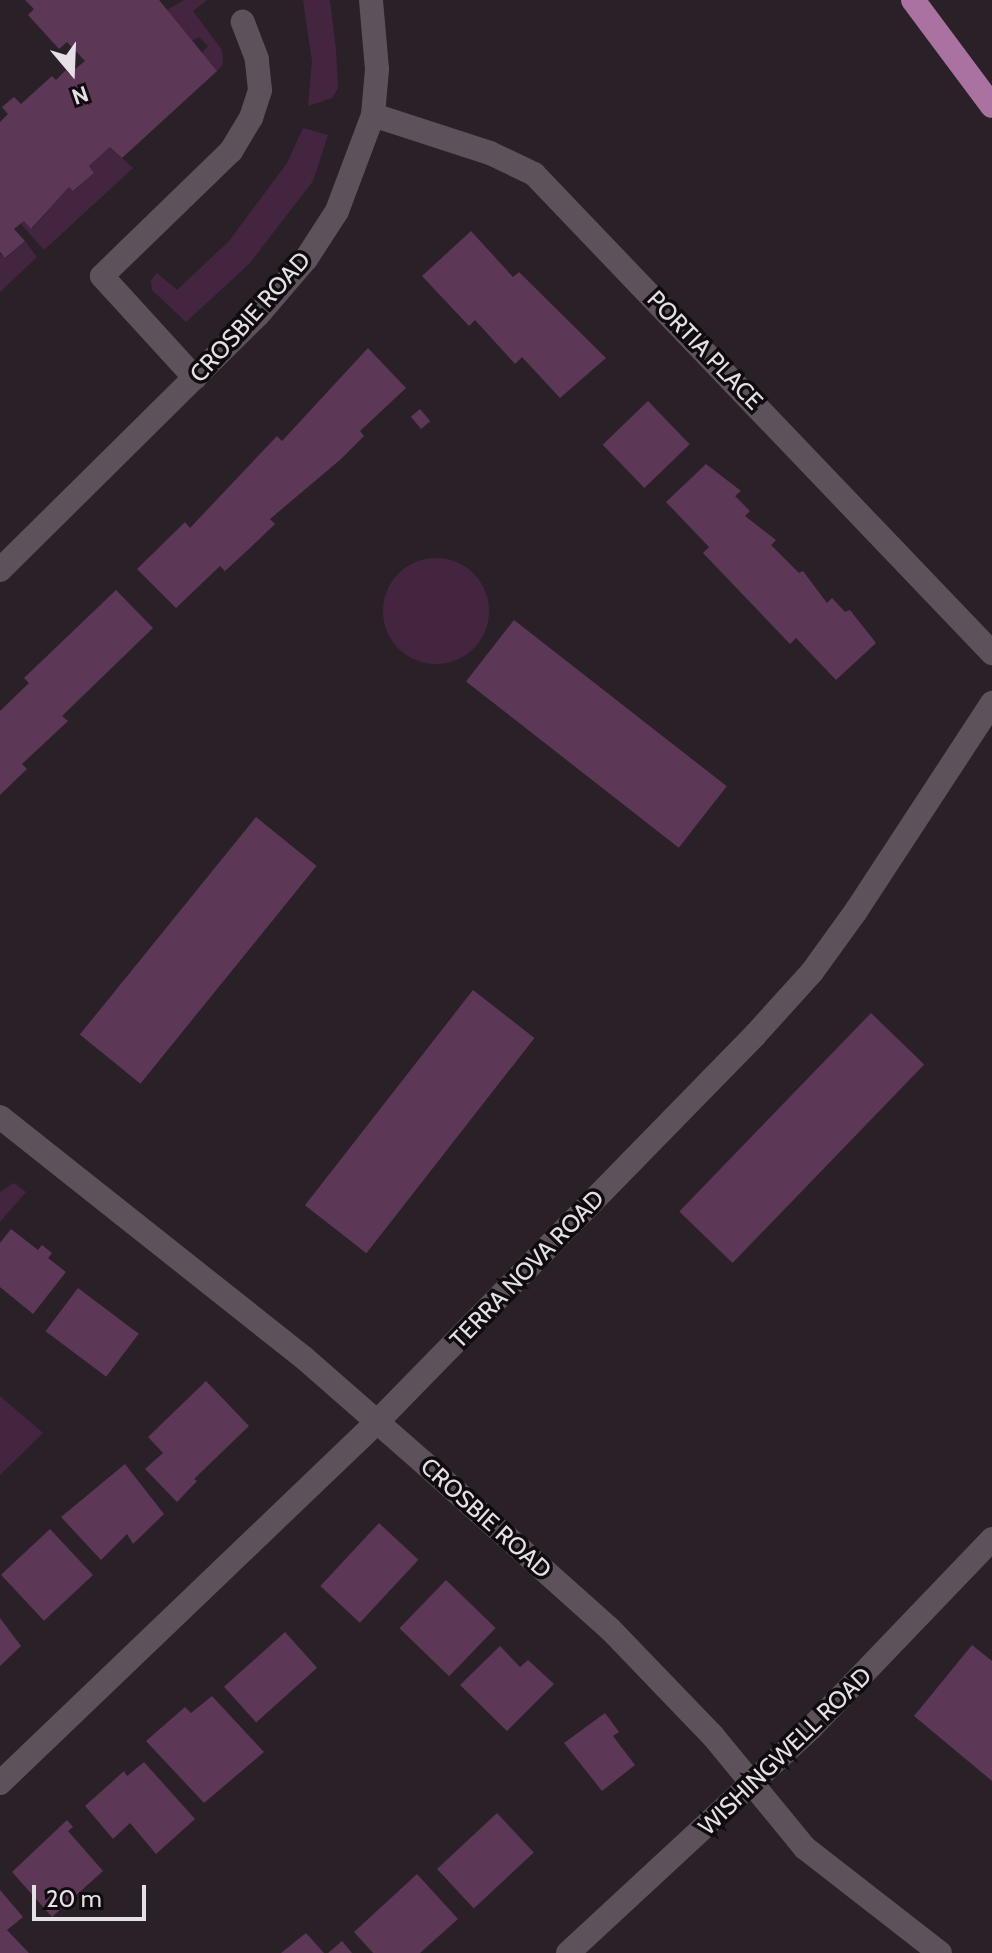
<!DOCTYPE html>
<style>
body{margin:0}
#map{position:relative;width:992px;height:1953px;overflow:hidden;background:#2a2028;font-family:Cabin,sans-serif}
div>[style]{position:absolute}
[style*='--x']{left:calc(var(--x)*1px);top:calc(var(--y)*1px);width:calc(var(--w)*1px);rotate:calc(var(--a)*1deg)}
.green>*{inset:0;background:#442540}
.round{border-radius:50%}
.building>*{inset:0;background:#5c3756;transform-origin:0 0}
.minor>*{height:24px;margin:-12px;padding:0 12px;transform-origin:12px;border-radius:12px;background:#5d525b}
.major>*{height:24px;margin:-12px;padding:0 12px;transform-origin:12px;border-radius:12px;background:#aa72a1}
span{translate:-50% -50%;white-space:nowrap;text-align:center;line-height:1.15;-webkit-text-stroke:7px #100b0f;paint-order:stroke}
.street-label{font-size:24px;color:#e6dfe5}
.north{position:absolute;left:32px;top:32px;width:80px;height:80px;-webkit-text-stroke:6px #100b0f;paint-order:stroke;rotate:161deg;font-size:22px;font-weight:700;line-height:32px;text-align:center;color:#e6dfe5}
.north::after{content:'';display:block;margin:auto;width:28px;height:36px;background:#e6dfe5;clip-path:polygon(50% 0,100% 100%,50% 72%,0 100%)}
.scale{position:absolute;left:32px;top:1885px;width:114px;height:36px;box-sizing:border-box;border:4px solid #e6dfe5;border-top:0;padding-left:10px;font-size:24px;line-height:28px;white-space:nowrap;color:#e6dfe5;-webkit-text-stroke:6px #100b0f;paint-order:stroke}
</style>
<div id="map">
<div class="green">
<div style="clip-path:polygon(184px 0,207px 0,193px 11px,222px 50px,223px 64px,217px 71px,202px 53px,208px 46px,199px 37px,191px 41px,165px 11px)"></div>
<div style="clip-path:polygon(303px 0,330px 0,336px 50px,338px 88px,332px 98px,308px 106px,312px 61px)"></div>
<div style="clip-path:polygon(303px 128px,328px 135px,313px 181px,249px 264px,186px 322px,152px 290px,151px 280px,157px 273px,177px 290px,229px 241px,287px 163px)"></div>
<div style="clip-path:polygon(110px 147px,133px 168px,44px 250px,21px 224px,24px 221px,32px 229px,69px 187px,74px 191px,94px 173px,89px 166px)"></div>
<div style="clip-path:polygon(25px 241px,37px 257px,0 292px,0 254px,6px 258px)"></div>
<div class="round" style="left:383px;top:558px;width:106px;height:106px"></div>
<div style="clip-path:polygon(14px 1183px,26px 1192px,0 1222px,0 1192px)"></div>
<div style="clip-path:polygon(0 1396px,43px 1433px,0 1475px)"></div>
</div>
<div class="building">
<div style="clip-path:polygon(25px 0,159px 0,217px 71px,122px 158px,110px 147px,89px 166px,94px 173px,73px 191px,69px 187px,31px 229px,24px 221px,14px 229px,25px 241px,5px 258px,0 252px,0 122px,8px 114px,2px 107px,14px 97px,21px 104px,52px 76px,56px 80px,66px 70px,69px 74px,85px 61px,67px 42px,59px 49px,28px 15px,34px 9px)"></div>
<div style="clip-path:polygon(471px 231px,513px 277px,519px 272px,606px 358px,560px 398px,522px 357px,515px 364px,475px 320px,469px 326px,422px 276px)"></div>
<div style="clip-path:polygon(368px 348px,406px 388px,360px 431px,364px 436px,341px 459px,270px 519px,275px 524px,251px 547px,225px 571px,220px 566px,176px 608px,137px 569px,185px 522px,190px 528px,277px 436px,282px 441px)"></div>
<div style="left:648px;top:401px;width:60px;height:63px;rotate:46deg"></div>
<div style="left:420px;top:409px;width:16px;height:12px;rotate:50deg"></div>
<div style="clip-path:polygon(706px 464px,741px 491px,735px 496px,750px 511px,745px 516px,776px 540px,771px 545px,799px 573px,803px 571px,827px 603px,832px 598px,845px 612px,850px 610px,876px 643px,836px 680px,796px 638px,790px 644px,767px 620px,703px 553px,709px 547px,666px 502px)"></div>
<div style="clip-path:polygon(116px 590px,153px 628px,62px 716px,68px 721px,22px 764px,27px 769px,0 795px,0 711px,29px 683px,24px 678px)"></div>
<div style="left:514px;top:620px;width:270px;height:78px;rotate:38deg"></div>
<div style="left:256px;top:817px;width:78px;height:280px;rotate:39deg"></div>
<div style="left:473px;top:990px;width:78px;height:273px;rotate:38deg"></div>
<div style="left:871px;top:1013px;width:74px;height:276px;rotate:44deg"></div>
<div style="clip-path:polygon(11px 1229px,38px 1250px,42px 1245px,52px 1253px,48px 1258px,66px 1272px,33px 1314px,0 1287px,0 1243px)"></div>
<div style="left:78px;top:1288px;width:76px;height:54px;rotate:37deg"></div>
<div style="clip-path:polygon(206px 1381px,249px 1426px,194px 1479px,197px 1481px,177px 1502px,145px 1469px,163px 1453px,148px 1437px)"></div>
<div style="clip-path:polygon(125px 1464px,164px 1514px,133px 1544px,127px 1534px,101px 1560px,61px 1517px)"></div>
<div style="left:379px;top:1523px;width:54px;height:86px;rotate:43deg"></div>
<div style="left:50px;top:1529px;width:63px;height:67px;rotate:47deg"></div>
<div style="left:446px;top:1580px;width:69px;height:67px;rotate:44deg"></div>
<div style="clip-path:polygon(0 1618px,21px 1646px,0 1666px)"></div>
<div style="left:285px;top:1632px;width:48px;height:82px;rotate:48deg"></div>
<div style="clip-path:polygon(972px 1645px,992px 1661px,992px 1781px,914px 1716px)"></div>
<div style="clip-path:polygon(500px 1646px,520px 1667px,528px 1660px,554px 1684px,507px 1731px,460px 1685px)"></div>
<div style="clip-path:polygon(212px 1696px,264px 1752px,204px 1803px,146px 1741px,185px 1707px,191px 1713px)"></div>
<div style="clip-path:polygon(605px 1713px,619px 1732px,613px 1736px,635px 1765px,602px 1791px,564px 1743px)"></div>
<div style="clip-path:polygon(144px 1762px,195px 1819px,156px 1854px,130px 1823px,113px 1839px,85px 1806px,124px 1771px,127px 1776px)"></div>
<div style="left:497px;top:1813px;width:54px;height:82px;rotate:47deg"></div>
<div style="clip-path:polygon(67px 1820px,73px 1827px,68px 1831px,103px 1871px,52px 1917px,12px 1872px)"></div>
<div style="clip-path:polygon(417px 1874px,458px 1919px,420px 1953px,373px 1953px,354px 1932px)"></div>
<div style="clip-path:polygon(0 1890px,23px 1917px,7px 1930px,29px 1953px,0 1953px)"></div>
<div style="clip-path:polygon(306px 1933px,324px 1953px,281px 1953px)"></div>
<div style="clip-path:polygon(342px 1941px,352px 1953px,328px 1953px)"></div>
</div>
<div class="minor">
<div style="--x:373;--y:115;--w:123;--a:18"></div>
<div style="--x:490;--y:153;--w:49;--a:25.5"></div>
<div style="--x:534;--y:174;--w:663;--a:46.28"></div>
<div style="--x:195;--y:378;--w:138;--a:-132.4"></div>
<div style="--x:102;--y:276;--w:180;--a:-44.1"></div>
<div style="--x:231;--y:151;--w:39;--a:-59"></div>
<div style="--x:251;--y:118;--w:29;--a:-72"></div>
<div style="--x:260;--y:90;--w:31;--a:-96"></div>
<div style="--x:257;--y:59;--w:40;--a:-111"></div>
<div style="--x:0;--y:570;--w:363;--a:-44.7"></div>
<div style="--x:258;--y:315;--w:74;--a:-49.4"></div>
<div style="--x:306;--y:259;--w:57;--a:-57.1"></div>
<div style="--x:337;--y:211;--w:103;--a:-69.4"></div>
<div style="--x:373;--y:115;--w:46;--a:-85"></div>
<div style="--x:377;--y:69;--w:69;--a:-95"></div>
<div style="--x:0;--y:1117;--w:387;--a:38.4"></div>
<div style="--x:303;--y:1357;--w:159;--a:41.2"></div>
<div style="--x:423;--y:1462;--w:251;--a:41.8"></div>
<div style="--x:610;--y:1629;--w:149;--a:46.1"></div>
<div style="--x:713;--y:1736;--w:145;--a:50.6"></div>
<div style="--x:805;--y:1848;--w:171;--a:37.9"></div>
<div style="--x:0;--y:1783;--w:522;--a:-43.76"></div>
<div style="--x:377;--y:1422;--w:541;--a:-45.67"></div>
<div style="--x:755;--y:1035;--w:85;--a:-47.9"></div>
<div style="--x:812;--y:972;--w:75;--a:-54.2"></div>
<div style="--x:856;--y:911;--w:249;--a:-56.8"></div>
<div style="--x:568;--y:1953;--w:331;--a:-42.8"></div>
<div style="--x:811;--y:1728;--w:262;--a:-46.2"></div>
</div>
<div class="major">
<div style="--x:913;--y:0;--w:132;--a:53.3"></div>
</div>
<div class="street-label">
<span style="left:250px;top:317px;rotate:-48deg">CROSBIE ROAD</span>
<span style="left:705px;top:350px;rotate:46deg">PORTIA PLACE</span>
<span style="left:527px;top:1269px;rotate:-46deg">TERRA NOVA ROAD</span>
<span style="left:486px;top:1518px;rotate:42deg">CROSBIE ROAD</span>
<span style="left:785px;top:1751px;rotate:-44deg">WISHINGWELL ROAD</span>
</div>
<div class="north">N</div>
<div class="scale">20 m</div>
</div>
